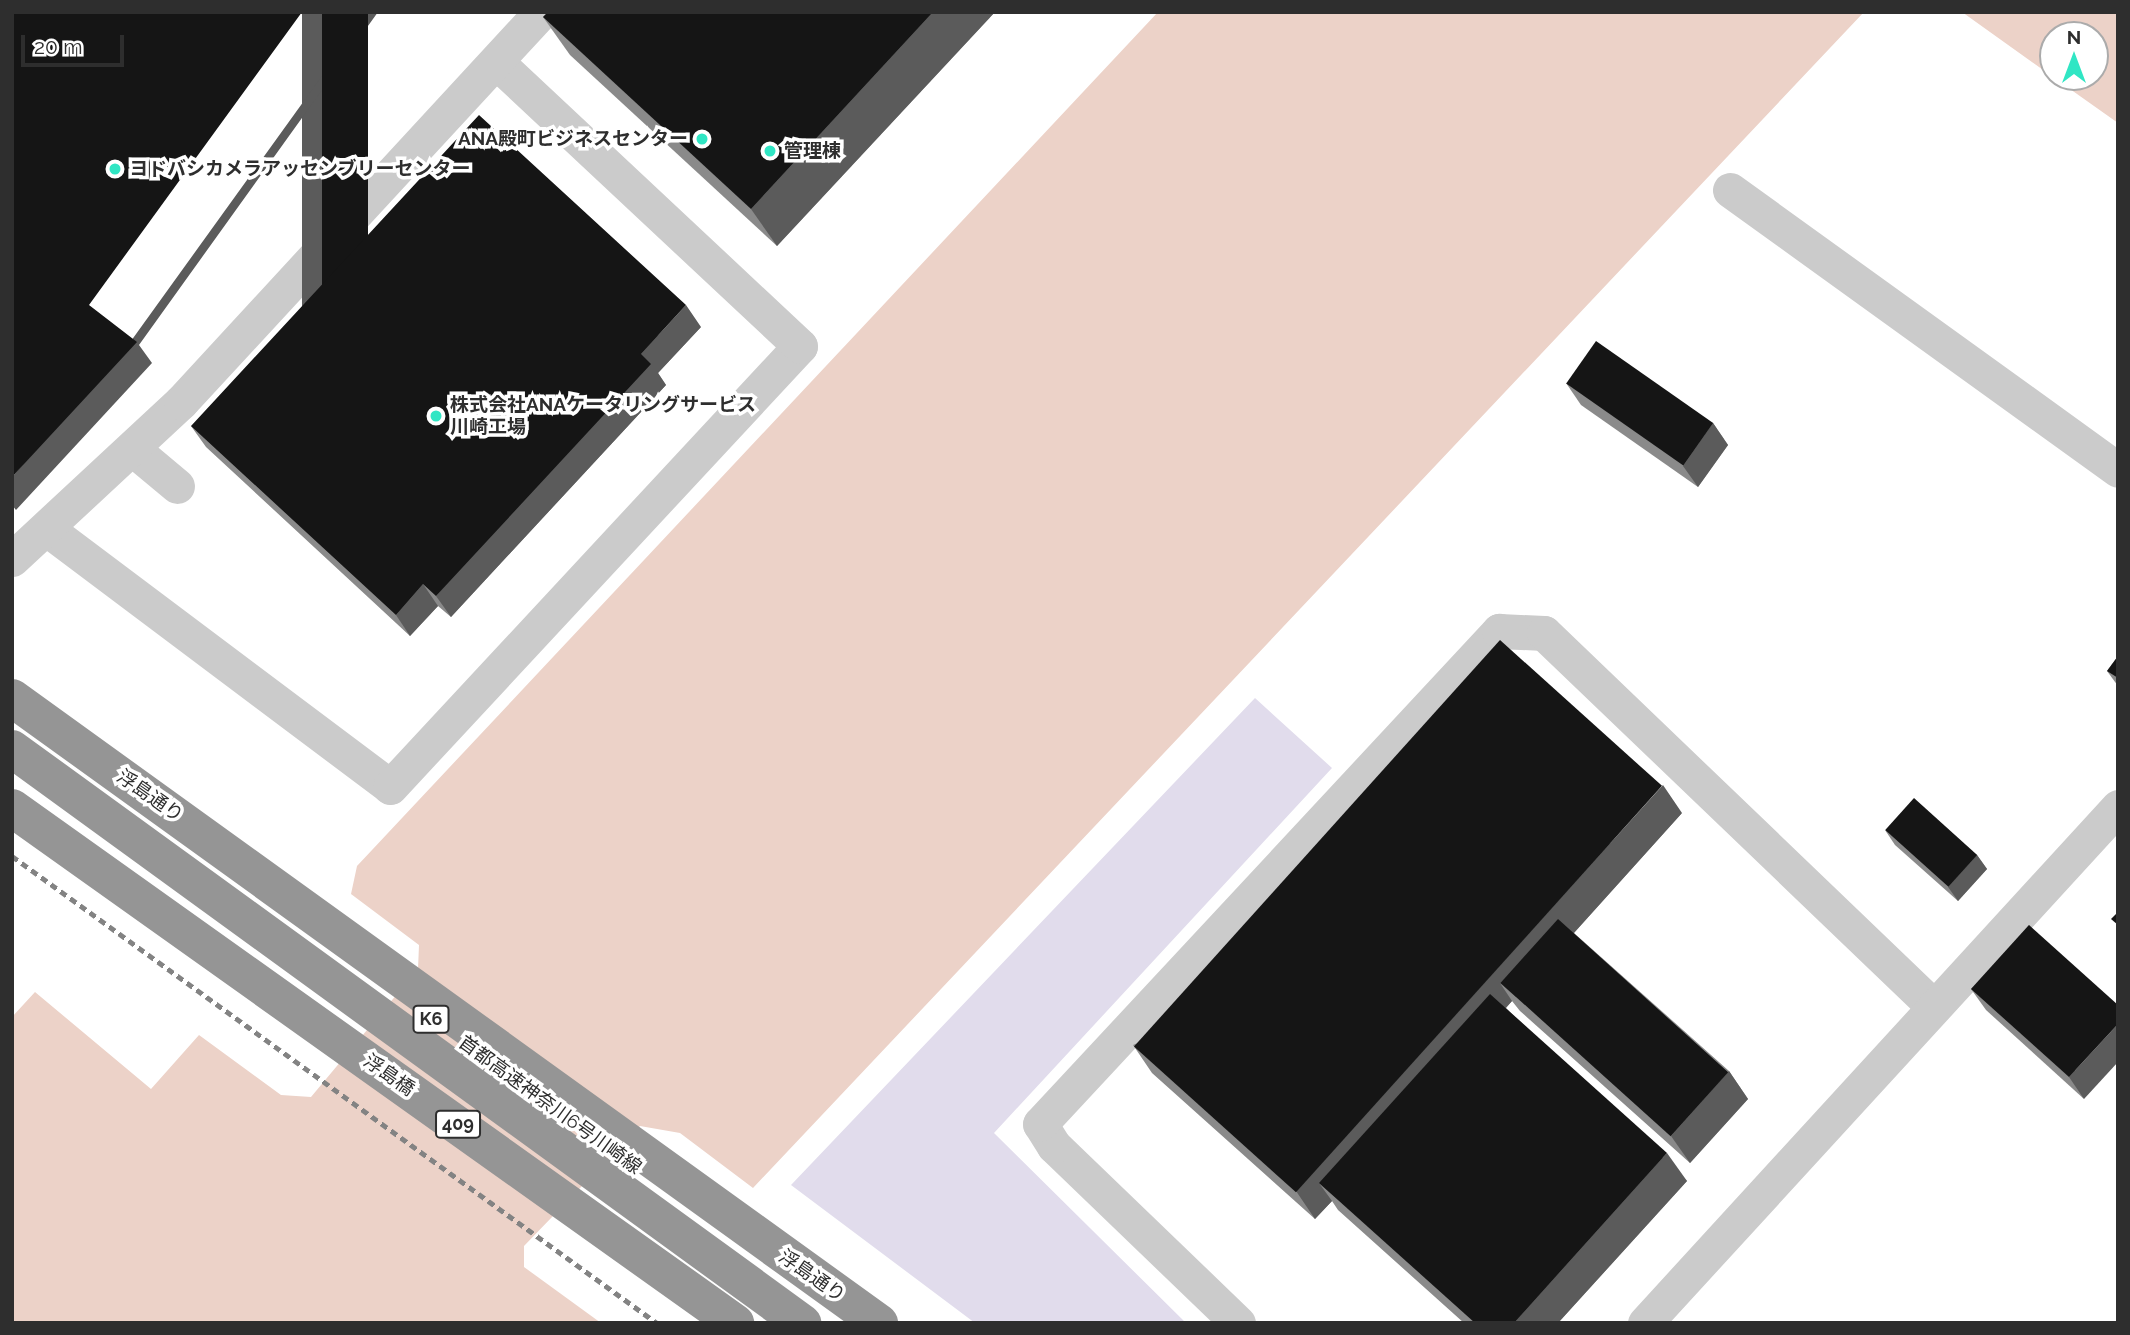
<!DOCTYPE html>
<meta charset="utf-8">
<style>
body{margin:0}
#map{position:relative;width:2130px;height:1335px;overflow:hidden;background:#fff;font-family:Raleway,"Noto Sans JP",sans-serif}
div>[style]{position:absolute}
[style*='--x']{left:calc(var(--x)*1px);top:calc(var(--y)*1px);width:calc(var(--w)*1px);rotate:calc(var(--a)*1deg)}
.green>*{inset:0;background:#e1dcec}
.water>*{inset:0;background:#ecd2c8}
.minor>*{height:35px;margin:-17.5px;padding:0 17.5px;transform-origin:17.5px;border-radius:17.5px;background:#cbcbcb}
.highway>*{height:38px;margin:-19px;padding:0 19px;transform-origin:19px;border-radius:19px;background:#959595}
.rail>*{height:5px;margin-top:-2.5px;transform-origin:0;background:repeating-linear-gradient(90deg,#838383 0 7px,transparent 0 12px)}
.wall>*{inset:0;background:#8a8a8a}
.shaded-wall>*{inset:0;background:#5b5b5b;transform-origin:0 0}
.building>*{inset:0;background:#151515;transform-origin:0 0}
.dots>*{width:19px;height:19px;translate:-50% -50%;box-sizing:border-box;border:4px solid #fff;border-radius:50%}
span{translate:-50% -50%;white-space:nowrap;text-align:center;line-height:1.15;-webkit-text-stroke:7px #fff;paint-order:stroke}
.shield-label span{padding:2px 5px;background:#fff;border:2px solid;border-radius:5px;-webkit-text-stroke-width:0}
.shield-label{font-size:18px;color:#2e2e2e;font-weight:700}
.poi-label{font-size:19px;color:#2e2e2e;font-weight:700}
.right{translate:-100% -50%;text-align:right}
.left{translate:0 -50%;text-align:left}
.street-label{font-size:19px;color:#2e2e2e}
.frame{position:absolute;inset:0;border:14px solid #2e2e2e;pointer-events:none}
.north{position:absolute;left:2039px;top:21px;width:70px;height:70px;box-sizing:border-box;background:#fff;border:2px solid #ababab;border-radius:50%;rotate:0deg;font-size:19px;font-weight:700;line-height:28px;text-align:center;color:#2e2e2e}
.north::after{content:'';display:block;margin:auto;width:24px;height:32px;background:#30e6c4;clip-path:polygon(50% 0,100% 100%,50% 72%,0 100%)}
.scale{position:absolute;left:21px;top:35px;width:103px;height:32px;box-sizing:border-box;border:4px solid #2e2e2e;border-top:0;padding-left:9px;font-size:21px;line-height:24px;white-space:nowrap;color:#2e2e2e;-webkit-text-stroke:5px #fff;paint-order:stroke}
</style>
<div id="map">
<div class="green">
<div style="clip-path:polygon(1255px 698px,1332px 768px,994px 1133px,1186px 1323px,975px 1323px,791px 1185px)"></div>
</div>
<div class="water">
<div style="clip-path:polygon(1158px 12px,1864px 12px,753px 1188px,680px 1133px,640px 1126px,524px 1246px,524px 1267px,601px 1323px,12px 1323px,12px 1017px,35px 992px,151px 1089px,199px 1035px,281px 1095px,311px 1097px,418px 969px,419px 945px,351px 894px,357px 866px)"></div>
<div style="clip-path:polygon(1962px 12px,2118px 12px,2118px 123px,2053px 77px,2095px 77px,2095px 35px,2053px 35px,2053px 77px)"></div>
</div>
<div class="minor">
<div style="--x:1730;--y:190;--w:478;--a:35.8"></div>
<div style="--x:134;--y:450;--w:56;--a:39.9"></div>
<div style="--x:47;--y:529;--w:429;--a:36.9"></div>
<div style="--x:390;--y:787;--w:602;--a:-47.09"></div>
<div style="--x:800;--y:346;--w:414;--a:-136.9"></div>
<div style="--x:12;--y:559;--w:231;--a:-42.9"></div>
<div style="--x:181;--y:402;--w:531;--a:-47.29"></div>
<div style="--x:1238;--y:1323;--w:255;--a:-136.1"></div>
<div style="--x:1054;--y:1146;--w:26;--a:-122"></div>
<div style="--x:1040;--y:1124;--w:674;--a:-47.05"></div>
<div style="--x:1499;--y:631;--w:45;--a:2.5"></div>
<div style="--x:1544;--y:633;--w:540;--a:43.8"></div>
<div style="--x:1645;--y:1323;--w:700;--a:-47.49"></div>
</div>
<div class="highway">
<div style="--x:12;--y:698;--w:1069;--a:35.79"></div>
<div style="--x:12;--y:749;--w:977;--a:36"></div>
<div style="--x:12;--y:808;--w:888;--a:35.46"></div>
</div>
<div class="rail">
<div style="--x:12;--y:856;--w:796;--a:35.91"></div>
</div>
<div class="wall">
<div style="clip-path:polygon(548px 12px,995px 12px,777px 246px,570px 55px,543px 17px)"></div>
<div style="clip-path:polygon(701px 327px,658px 373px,666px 385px,451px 617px,438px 606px,410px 636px,206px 447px,191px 426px)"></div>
<div style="clip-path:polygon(1566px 383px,1713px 423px,1728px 445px,1698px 487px,1581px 405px)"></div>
<div style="clip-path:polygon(2118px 656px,2118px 686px,2107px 671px)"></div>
<div style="clip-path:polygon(1682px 813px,1574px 933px,1729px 1071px,1748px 1099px,1690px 1163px,1520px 1011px,1512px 1001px,1506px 1008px,1687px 1181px,1558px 1323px,1464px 1323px,1338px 1210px,1332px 1201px,1315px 1219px,1152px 1073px,1133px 1045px)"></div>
<div style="clip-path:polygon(1885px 830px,1977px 855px,1987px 869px,1958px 901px,1895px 845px)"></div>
<div style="clip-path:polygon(2029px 925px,2084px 1099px,1986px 1010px,1971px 989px)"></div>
</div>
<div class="shaded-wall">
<div style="left:302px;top:12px;width:30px;height:362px"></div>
<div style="clip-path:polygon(368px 12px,378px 12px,139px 345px,152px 363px,16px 510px,12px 505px,12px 477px,131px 341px)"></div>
<div style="clip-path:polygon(933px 12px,995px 12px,777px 246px,751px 209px)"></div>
<div style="clip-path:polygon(686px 305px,701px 327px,658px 373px,666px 385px,451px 617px,436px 596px,641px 354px)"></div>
<div style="clip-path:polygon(1713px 423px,1728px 445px,1698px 487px,1683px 466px)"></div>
<div style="clip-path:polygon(423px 584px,438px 606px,410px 636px,396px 615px)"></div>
<div style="clip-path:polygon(1663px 785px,1682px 813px,1516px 997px,1500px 983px,1512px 1001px,1335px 1197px,1319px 1183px,1332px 1201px,1315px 1219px,1296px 1191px)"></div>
<div style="clip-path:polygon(1977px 855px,1987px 869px,1958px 901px,1948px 887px)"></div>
<div style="clip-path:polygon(2118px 1024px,2118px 1062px,2084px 1099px,2069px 1077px)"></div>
<div style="clip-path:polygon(1729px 1071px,1748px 1099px,1690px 1163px,1671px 1136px)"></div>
<div style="clip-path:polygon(1667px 1153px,1687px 1181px,1558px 1323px,1514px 1323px)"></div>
</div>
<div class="building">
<div style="clip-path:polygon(12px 12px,302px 12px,89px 305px,137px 342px,12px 477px)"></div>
<div style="left:322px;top:12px;width:46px;height:374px"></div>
<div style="clip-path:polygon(548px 12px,933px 12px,751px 209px,543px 17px)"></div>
<div style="clip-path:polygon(479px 115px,686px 305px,641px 354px,651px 364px,436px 596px,423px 584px,396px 615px,191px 426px)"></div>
<div style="left:1596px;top:341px;width:143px;height:52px;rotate:35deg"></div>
<div style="left:1500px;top:640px;width:218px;height:547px;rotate:42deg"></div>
<div style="clip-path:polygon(2118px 656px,2118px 678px,2107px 671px)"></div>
<div style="left:1914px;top:798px;width:85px;height:43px;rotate:42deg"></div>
<div style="clip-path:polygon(2118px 912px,2118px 925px,2111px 919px)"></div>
<div style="left:1558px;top:919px;width:229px;height:86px;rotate:42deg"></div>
<div style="clip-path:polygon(2029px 925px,2118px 1005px,2118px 1024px,2069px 1077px,1971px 989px)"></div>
<div style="clip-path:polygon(1490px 994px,1667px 1153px,1514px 1323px,1475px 1323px,1319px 1183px)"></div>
</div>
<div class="dots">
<div style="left:702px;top:139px;background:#30e6c4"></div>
<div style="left:770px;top:151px;background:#30e6c4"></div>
<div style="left:115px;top:169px;background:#30e6c4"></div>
<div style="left:436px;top:416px;background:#30e6c4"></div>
</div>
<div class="shield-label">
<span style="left:431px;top:1019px">K6</span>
<span style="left:458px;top:1124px">409</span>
</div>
<div class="poi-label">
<span class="right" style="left:688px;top:139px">ANA殿町ビジネスセンター</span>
<span class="left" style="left:784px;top:151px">管理棟</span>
<span class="left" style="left:129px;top:169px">ヨドバシカメラアッセンブリーセンター</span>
<span class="left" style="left:450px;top:416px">株式会社ANAケータリングサービス<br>川崎工場</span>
</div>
<div class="street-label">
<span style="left:150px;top:796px;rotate:35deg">浮島通り</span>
<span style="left:389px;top:1075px;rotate:35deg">浮島橋</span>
<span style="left:550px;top:1105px;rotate:36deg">首都高速神奈川6号川崎線</span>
<span style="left:812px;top:1276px;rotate:35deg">浮島通り</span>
</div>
<div class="frame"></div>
<div class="north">N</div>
<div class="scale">20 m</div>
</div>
